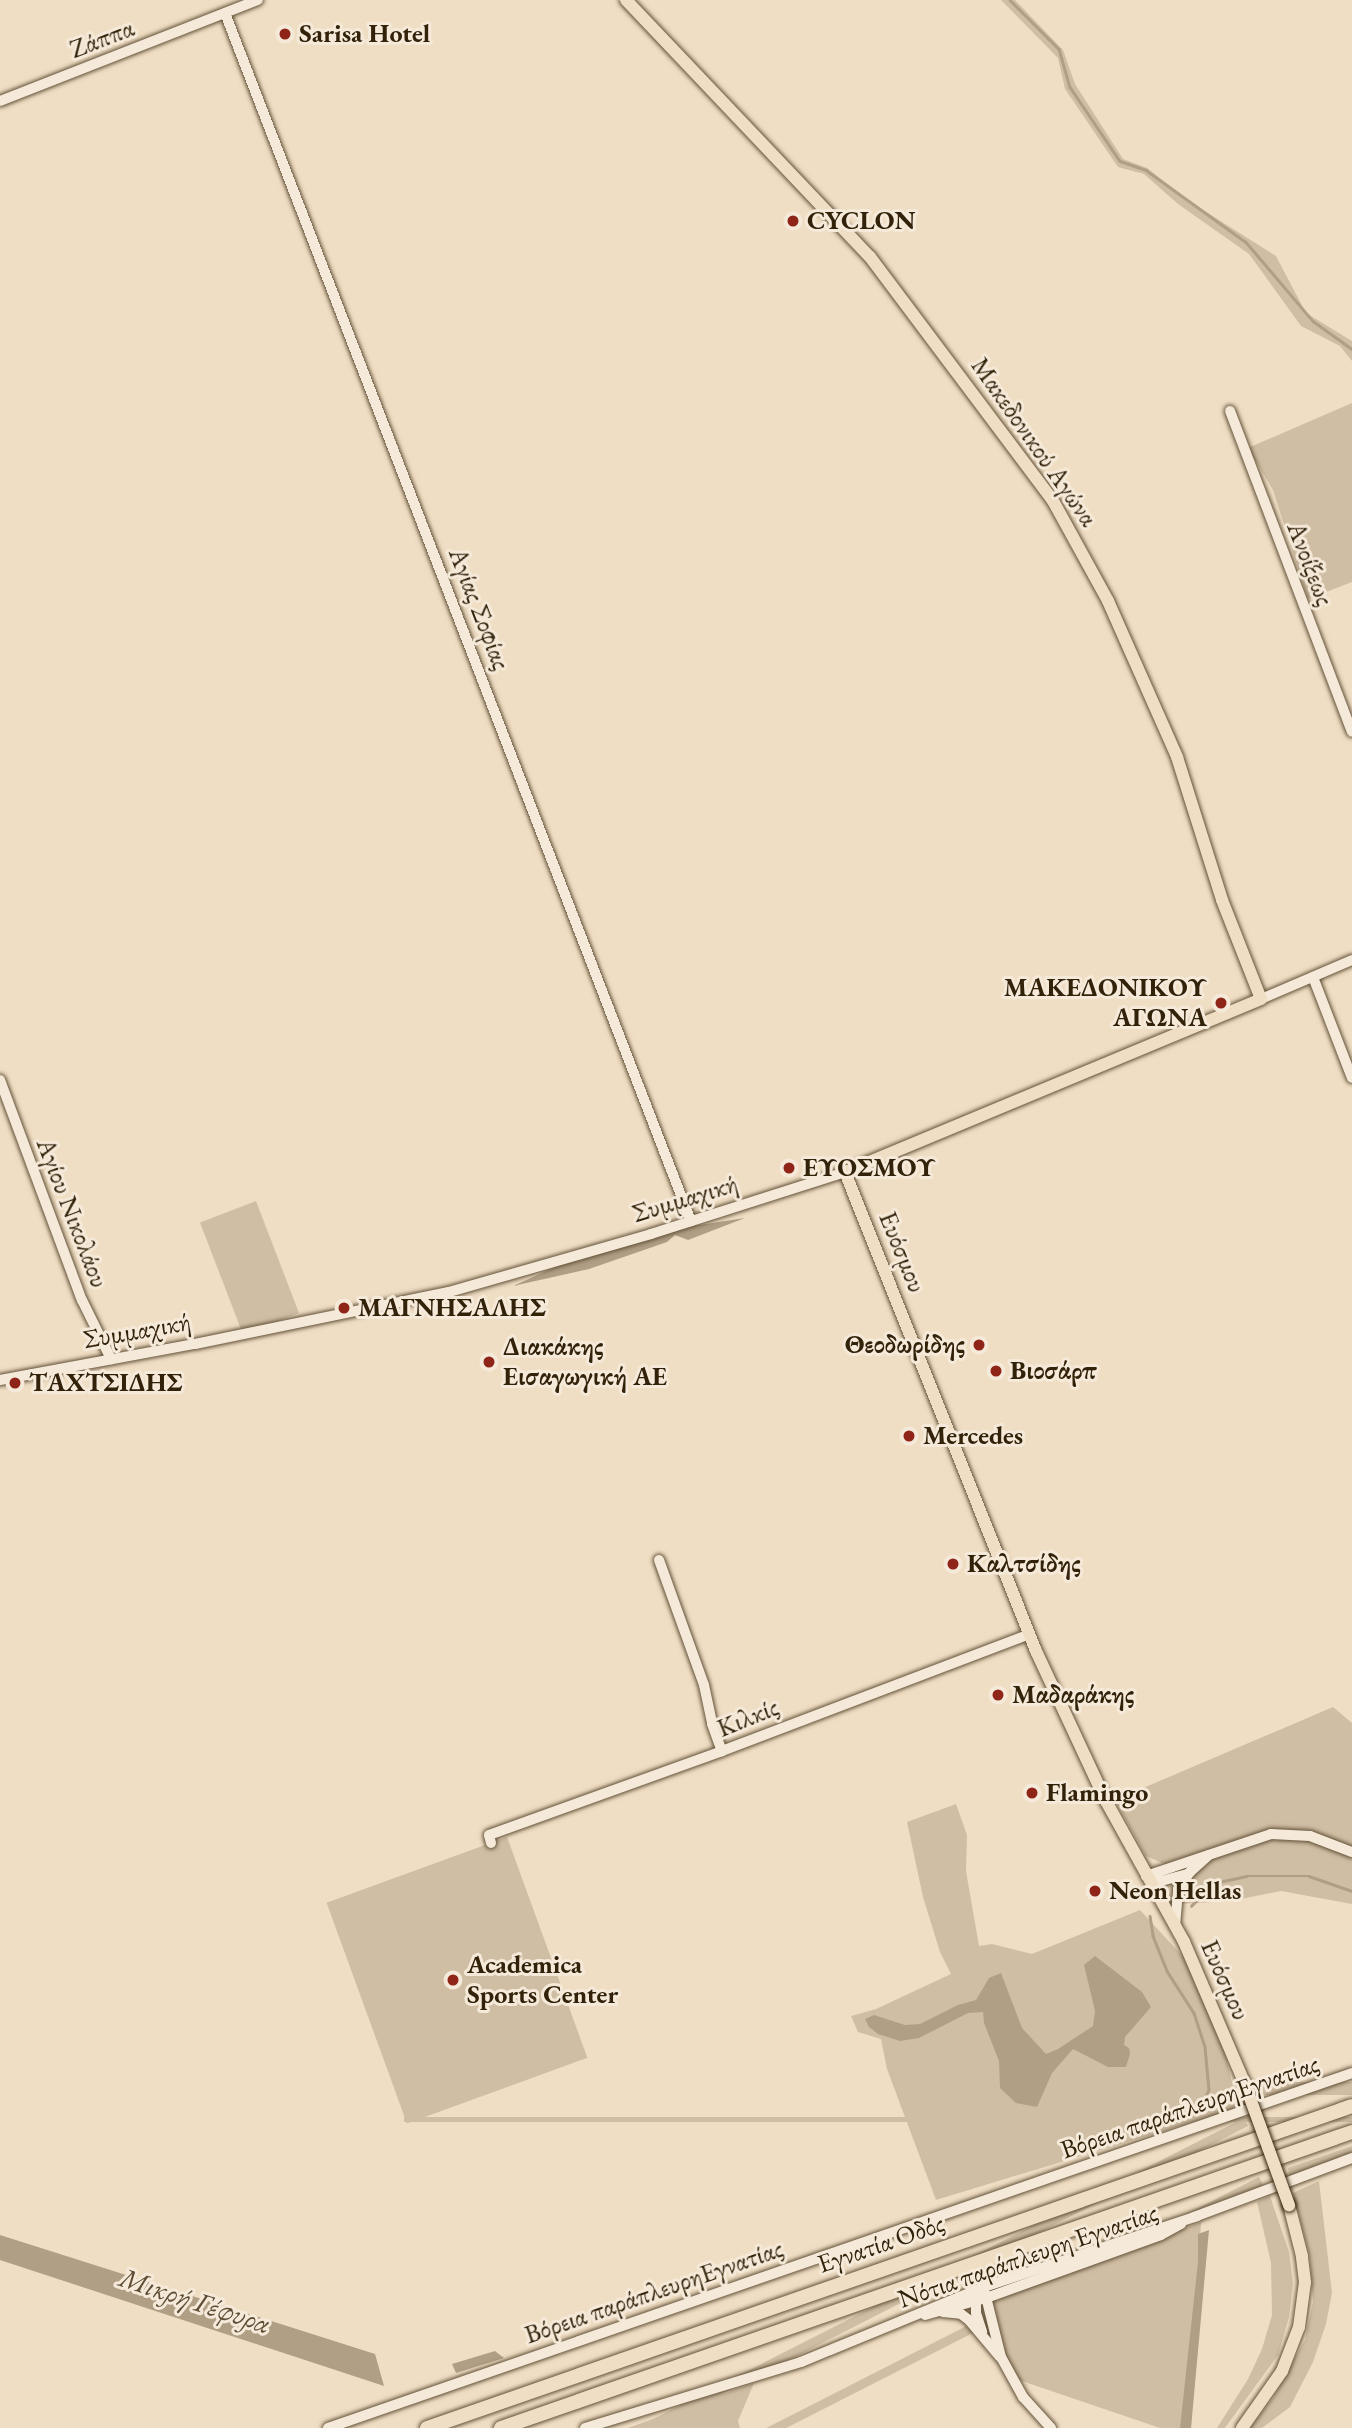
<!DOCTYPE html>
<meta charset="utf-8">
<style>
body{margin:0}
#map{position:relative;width:1352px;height:2428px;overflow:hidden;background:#f0dec4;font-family:"EB Garamond",serif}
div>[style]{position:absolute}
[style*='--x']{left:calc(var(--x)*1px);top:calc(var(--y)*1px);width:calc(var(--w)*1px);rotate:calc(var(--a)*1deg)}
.green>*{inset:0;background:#d0bea4;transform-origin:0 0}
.water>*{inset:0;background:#b09e85}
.stream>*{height:2.5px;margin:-1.25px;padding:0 1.25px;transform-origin:1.25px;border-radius:1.25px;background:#b09e85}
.roads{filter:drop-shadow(0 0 2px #625138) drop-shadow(0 0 2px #625138)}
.minor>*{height:10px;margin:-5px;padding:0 5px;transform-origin:5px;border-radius:5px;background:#f5ead9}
.major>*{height:12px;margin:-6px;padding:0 6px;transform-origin:6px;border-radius:6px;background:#f0dec4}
.highway>*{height:14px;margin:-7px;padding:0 7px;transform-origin:7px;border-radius:7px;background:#f0dec4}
.bridges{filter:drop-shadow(0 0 2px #33220a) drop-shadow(0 0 2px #33220a)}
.major-bridge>*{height:12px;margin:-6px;padding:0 6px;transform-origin:6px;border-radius:6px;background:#f0dec4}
.dots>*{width:19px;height:19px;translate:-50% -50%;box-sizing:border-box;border:4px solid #f5ead9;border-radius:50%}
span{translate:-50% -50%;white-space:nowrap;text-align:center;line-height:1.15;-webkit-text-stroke:6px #f5ead9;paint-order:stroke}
.poi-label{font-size:26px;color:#33220a;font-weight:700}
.left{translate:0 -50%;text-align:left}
.right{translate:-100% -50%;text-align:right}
.street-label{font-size:26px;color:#33220a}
.water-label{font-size:28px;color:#5f4d35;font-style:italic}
</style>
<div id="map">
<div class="green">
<div style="clip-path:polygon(1001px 0,1015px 0,1063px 50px,1075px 84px,1123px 159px,1147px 168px,1192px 203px,1276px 256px,1306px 313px,1352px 341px,1352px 361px,1340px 346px,1301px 326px,1249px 254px,1178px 204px,1144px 174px,1118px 167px,1065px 89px,1058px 58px)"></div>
<div style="clip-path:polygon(1352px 403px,1352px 582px,1308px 599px,1273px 490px,1248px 448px)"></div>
<div style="left:256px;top:1201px;width:120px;height:60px;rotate:69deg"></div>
<div style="clip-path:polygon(1333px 1707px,1352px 1723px,1352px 1904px,1281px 1891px,1231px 1901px,1179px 1904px,1169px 1866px,1146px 1856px,1115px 1800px)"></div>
<div style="clip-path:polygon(956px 1804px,967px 1835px,966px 1871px,979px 1946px,992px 1944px,1032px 1954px,1140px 1910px,1187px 1961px,1224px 2049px,1238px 2108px,936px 2200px,887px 2069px,881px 2039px,858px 2032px,851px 2016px,876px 2009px,951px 1974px,940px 1952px,923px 1897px,907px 1822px)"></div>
<div style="left:507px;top:1837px;width:235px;height:192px;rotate:70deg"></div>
<div style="left:1352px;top:2082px;width:13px;height:89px;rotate:90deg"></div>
<div style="left:1352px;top:2117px;width:5px;height:948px;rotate:90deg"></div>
<div style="left:1244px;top:2118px;width:9px;height:944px;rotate:63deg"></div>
<div style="clip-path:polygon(1352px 2146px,1352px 2154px,1290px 2179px,1288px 2168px)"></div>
<div style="left:1259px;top:2177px;width:9px;height:761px;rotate:63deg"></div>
<div style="clip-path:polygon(1319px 2181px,1332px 2293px,1326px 2324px,1313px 2362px,1290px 2407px,1262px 2428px,1250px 2428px,1273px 2398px,1305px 2340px,1313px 2302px,1310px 2257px,1293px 2193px)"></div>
<div style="clip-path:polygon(1270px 2196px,1289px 2252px,1293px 2284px,1289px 2317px,1278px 2355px,1225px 2428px,1217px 2428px,1248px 2379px,1262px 2349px,1272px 2315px,1271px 2263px,1257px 2202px)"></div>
<div style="clip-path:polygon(1201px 2222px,1191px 2428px,1160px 2428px,1010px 2377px,988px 2303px)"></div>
<div style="clip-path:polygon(754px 2383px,738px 2421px,740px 2428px,628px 2428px)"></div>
</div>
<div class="water">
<div style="clip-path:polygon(745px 1218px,688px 1240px,675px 1235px,667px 1242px,589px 1269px,513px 1286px,595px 1249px,673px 1229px)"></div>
<div style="clip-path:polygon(1095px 1956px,1142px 1992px,1151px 2007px,1125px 2037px,1124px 2045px,1129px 2048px,1130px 2054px,1126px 2067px,1108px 2067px,1073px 2049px,1052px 2073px,1037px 2107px,1016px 2103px,1000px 2088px,999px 2061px,984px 2023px,983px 2012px,968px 2013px,919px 2038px,900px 2041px,878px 2034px,869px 2027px,865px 2019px,874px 2015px,905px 2025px,920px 2024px,958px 2005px,976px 2000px,989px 1978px,1001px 1973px,1022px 2028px,1046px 2054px,1058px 2049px,1093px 2026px,1095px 2011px,1084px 1965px)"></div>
<div style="clip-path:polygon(1209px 2230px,1191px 2428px,1180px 2428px,1198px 2262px,1198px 2234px)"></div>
<div style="clip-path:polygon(0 2235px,375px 2354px,384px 2386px,0 2260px)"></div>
<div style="clip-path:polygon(495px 2351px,504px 2358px,456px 2373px,452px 2364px)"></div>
</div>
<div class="stream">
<div style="--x:1010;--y:0;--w:69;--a:45"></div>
<div style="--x:1059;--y:49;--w:40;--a:74"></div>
<div style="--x:1070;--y:87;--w:89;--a:56"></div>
<div style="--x:1120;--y:161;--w:28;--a:19"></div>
<div style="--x:1146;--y:170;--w:123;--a:35.8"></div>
<div style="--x:1246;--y:242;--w:104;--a:49.7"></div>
<div style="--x:1313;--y:321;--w:48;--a:35.7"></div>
<div style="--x:1191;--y:1906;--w:33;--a:-45"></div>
<div style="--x:1214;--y:1883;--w:33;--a:-12"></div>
<div style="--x:1246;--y:1876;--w:63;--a:0"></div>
<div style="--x:1309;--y:1876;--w:46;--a:19.2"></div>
<div style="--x:1150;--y:1916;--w:20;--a:81"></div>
<div style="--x:1153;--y:1936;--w:38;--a:68"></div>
<div style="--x:1167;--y:1971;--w:50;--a:57.3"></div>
<div style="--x:1194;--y:2013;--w:36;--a:72"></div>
<div style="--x:1205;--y:2047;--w:43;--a:84.7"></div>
<div style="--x:1209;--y:2090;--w:25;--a:116"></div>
<div style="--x:1198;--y:2113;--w:34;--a:159"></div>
</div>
<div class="roads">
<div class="minor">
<div style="--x:225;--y:13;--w:1295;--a:68.91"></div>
<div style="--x:0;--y:101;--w:277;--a:-21.4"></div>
<div style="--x:1230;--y:411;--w:343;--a:69.2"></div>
<div style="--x:1313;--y:977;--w:108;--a:68.9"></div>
<div style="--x:1261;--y:999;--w:99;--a:-23.2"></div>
<div style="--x:0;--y:1080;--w:235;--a:69.6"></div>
<div style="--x:82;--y:1300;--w:66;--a:63.8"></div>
<div style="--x:0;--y:1380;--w:198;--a:-10.5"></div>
<div style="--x:195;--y:1344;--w:259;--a:-11.6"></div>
<div style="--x:449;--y:1292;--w:210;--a:-16"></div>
<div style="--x:651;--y:1234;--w:204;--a:-17.7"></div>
<div style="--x:659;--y:1560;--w:133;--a:70.2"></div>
<div style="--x:704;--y:1685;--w:40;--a:78"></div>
<div style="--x:712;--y:1724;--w:29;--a:70"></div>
<div style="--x:491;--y:1843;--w:8;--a:-104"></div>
<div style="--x:489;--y:1835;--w:248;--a:-19.8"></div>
<div style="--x:722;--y:1751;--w:329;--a:-20.8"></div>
<div style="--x:1146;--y:1876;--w:132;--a:-18.6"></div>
<div style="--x:1271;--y:1834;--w:39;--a:3"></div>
<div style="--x:1310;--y:1836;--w:45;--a:20.9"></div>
<div style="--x:1146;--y:1876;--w:16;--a:18"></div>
<div style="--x:1161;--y:1881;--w:27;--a:-15"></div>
<div style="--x:1175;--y:1926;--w:37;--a:-85"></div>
<div style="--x:1178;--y:1889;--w:21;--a:-55"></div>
<div style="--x:1190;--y:1872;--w:25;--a:-42"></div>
<div style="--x:1194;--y:2217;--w:169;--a:-20.5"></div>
<div style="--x:985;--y:2293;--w:66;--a:76"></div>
<div style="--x:1001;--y:2357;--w:46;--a:61.2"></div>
<div style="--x:1023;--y:2397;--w:42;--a:47.9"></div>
<div style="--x:976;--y:2296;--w:17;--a:90"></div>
<div style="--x:976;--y:2313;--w:20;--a:72"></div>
<div style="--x:943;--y:2312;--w:18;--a:6"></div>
<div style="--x:961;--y:2314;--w:10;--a:37"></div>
<div style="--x:969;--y:2320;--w:48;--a:50"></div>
<div style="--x:925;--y:2315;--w:63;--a:-15.6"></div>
<div style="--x:986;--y:2298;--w:186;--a:-19.8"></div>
<div style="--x:1161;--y:2235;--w:23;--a:-29"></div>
<div style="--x:328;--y:2428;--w:1084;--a:-19.12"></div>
<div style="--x:585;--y:2428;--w:226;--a:-17"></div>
<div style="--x:801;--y:2362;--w:198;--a:-22.3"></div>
<div style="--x:984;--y:2287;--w:225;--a:-18.4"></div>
</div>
<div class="major">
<div style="--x:626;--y:0;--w:354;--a:46.5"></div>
<div style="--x:870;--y:257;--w:303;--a:53.1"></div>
<div style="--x:1052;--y:499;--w:116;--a:61.2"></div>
<div style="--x:1108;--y:601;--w:171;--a:66.1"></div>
<div style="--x:1177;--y:757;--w:150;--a:72.5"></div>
<div style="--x:1222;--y:900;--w:106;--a:68.5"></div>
<div style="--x:1261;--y:999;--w:451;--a:157.4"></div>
<div style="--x:845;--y:1172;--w:516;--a:68.26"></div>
<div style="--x:1036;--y:1651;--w:166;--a:65"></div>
<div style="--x:1106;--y:1801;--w:161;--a:61"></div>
<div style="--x:1184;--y:1942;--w:158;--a:66.8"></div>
<div style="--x:1242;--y:2428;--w:70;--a:-54.9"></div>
<div style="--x:1282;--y:2371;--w:47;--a:-68.9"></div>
<div style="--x:1299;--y:2327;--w:45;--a:-82.4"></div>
<div style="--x:1305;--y:2282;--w:26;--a:-97"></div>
<div style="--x:1302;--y:2256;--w:53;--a:-104.3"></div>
</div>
<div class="highway">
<div style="--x:427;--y:2428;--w:979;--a:-19.19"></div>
<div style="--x:501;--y:2428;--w:901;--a:-19.18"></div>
</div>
</div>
<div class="bridges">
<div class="major-bridge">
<div style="--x:1246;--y:2087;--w:126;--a:70"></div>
</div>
</div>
<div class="dots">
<div style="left:285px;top:34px;background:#8f2418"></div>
<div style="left:793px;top:221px;background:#8f2418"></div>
<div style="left:1221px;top:1003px;background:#8f2418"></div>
<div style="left:789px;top:1168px;background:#8f2418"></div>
<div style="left:344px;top:1308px;background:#8f2418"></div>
<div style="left:979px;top:1345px;background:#8f2418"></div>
<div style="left:489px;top:1362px;background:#8f2418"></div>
<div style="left:996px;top:1371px;background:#8f2418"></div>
<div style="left:15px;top:1383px;background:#8f2418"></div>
<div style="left:909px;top:1436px;background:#8f2418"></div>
<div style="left:953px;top:1564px;background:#8f2418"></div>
<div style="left:998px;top:1695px;background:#8f2418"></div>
<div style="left:1032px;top:1793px;background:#8f2418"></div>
<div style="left:1095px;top:1891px;background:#8f2418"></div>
<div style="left:453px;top:1980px;background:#8f2418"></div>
</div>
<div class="poi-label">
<span class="left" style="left:299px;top:34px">Sarisa Hotel</span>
<span class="left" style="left:807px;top:221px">CYCLON</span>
<span class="right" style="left:1207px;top:1003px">ΜΑΚΕΔΟΝΙΚΟΥ<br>ΑΓΩΝΑ</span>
<span class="left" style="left:803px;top:1168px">ΕΥΟΣΜΟΥ</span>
<span class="left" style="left:358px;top:1308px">ΜΑΓΝΗΣΑΛΗΣ</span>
<span class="right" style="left:965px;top:1345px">Θεοδωρίδης</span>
<span class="left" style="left:503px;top:1362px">Διακάκης<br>Εισαγωγική ΑΕ</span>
<span class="left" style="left:1010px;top:1371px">Βιοσάρπ</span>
<span class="left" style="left:29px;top:1383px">ΤΑΧΤΣΙΔΗΣ</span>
<span class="left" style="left:923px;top:1436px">Mercedes</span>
<span class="left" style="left:967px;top:1564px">Καλτσίδης</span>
<span class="left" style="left:1012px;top:1695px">Μαδαράκης</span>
<span class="left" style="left:1046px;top:1793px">Flamingo</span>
<span class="left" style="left:1109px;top:1891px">Neon Hellas</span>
<span class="left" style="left:467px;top:1980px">Academica<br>Sports Center</span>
</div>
<div class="street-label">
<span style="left:102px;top:39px;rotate:-21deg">Ζάππα</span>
<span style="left:1034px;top:442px;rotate:55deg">Μακεδονικού Αγώνα</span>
<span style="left:1310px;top:564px;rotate:69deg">Ανοίξεως</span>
<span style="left:479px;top:609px;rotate:69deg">Αγίας Σοφίας</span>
<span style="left:685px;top:1199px;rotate:-17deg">Συμμαχική</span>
<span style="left:72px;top:1213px;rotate:69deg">Αγίου Νικολάου</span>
<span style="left:902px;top:1252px;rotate:68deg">Ευόσμου</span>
<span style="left:137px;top:1331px;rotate:-10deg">Συμμαχική</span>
<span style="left:748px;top:1718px;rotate:-22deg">Κιλκίς</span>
<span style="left:1225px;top:1980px;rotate:66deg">Ευόσμου</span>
<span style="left:1190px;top:2107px;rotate:-19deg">Βόρεια παράπλευρηΕγνατίας</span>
<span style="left:881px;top:2244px;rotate:-19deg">Εγνατία Οδός</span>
<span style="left:1028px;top:2256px;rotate:-19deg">Νότια παράπλευρη Εγνατίας</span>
<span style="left:654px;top:2292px;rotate:-19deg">Βόρεια παράπλευρηΕγνατίας</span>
</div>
<div class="water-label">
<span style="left:195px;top:2300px;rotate:18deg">Μικρή Γέφυρα</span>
</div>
</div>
